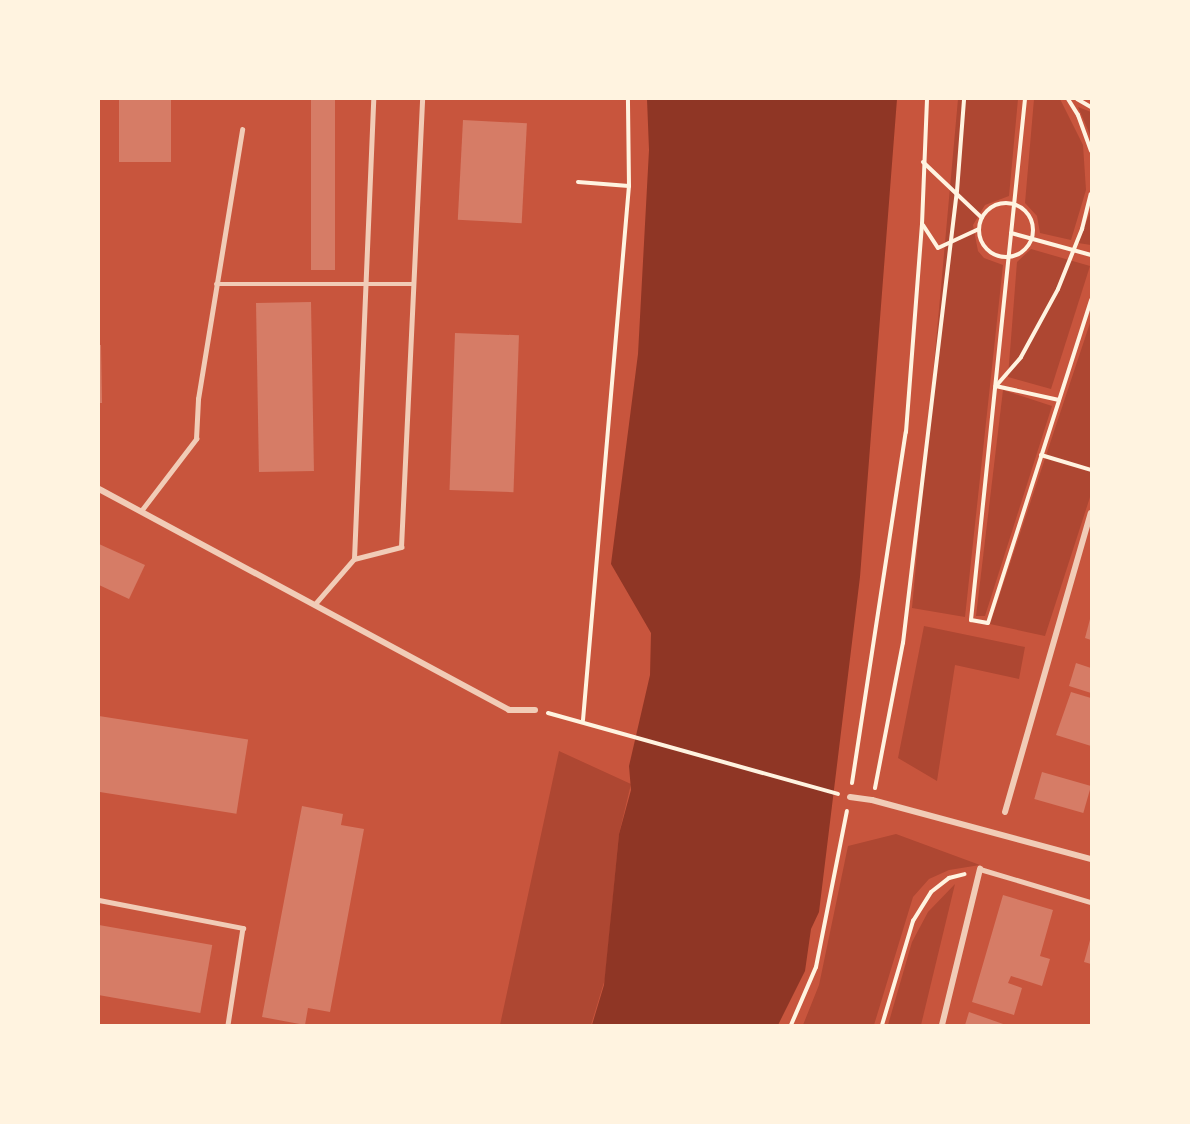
<!DOCTYPE html>
<style>
body{margin:0}
#map{position:relative;width:1190px;height:1124px;overflow:hidden;background:#c8553d;font-family:Helvetica,sans-serif}
div>[style]{position:absolute}
[style*='--x']{left:calc(var(--x)*1px);top:calc(var(--y)*1px);width:calc(var(--w)*1px);rotate:calc(var(--a)*1deg)}
.green>*{inset:0;background:#ae4732}
.water>*{inset:0;background:#8f3625}
.building>*{inset:0;background:#d67c66;transform-origin:0 0}
.path>*{height:4px;margin:-2px;padding:0 2px;transform-origin:2px;border-radius:2px;background:#fff3e0}
.path>.ring{margin:-2px;padding:0;box-sizing:content-box;background:none;border:4px solid #fff3e0;border-radius:50%}
.service>*{height:4.5px;margin:-2.25px;padding:0 2.25px;transform-origin:2.25px;border-radius:2.25px;background:#f1ccb7}
.minor>*{height:6px;margin:-3px;padding:0 3px;transform-origin:3px;border-radius:3px;background:#f1ccb7}
span{translate:-50% -50%;white-space:nowrap;text-align:center;line-height:1.15;-webkit-text-stroke:4.5px #fff3e0;paint-order:stroke}
.frame{position:absolute;inset:0;border:100px solid #fff3e0;pointer-events:none}
</style>
<div id="map">
<div class="green">
<div style="clip-path:polygon(958px 99px,1018px 99px,1009px 196px,985px 205px,973px 225px,978px 251px,984px 258px,1003px 265px,965px 617px,912px 608px)"></div>
<div style="clip-path:polygon(1034px 99px,1060px 99px,1083px 145px,1086px 190px,1071px 240px,1040px 233px,1037px 216px,1025px 203px)"></div>
<div style="clip-path:polygon(1078px 107px,1091px 112px,1091px 139px,1088px 130px)"></div>
<div style="clip-path:polygon(1091px 210px,1091px 245px,1078px 243px)"></div>
<div style="clip-path:polygon(1031px 249px,1090px 266px,1051px 389px,1008px 377px,1017px 262px)"></div>
<div style="clip-path:polygon(1091px 320px,1091px 494px,1045px 636px,990px 624px)"></div>
<div style="clip-path:polygon(1003px 390px,1052px 406px,985px 616px,976px 616px)"></div>
<div style="clip-path:polygon(924px 626px,1025px 647px,1019px 679px,955px 665px,937px 781px,898px 758px)"></div>
<div style="clip-path:polygon(559px 751px,631px 784px,619px 834px,605px 979px,591px 1025px,500px 1025px)"></div>
<div style="clip-path:polygon(896px 834px,980px 865px,949px 870px,929px 879px,913px 897px,874px 1025px,803px 1025px,819px 985px,848px 846px)"></div>
<div style="clip-path:polygon(955px 884px,921px 1025px,888px 1025px,912px 942px,928px 912px)"></div>
</div>
<div class="water">
<div style="clip-path:polygon(647px 99px,897px 99px,860px 577px,819px 912px,811px 929px,805px 971px,778px 1025px,592px 1025px,604px 985px,619px 834px,631px 790px,629px 766px,650px 675px,651px 633px,611px 564px,638px 354px,649px 150px)"></div>
</div>
<div class="building">
<div style="left:119px;top:99px;width:52px;height:63px"></div>
<div style="left:311px;top:99px;width:24px;height:171px"></div>
<div style="left:463px;top:120px;width:64px;height:100px;rotate:3deg"></div>
<div style="left:311px;top:302px;width:169px;height:55px;rotate:89deg"></div>
<div style="left:455px;top:333px;width:64px;height:157px;rotate:2deg"></div>
<div style="clip-path:polygon(99px 345px,101px 345px,102px 403px,99px 403px)"></div>
<div style="clip-path:polygon(99px 544px,145px 565px,129px 599px,99px 585px)"></div>
<div style="clip-path:polygon(1090px 619px,1091px 619px,1091px 640px,1085px 638px)"></div>
<div style="clip-path:polygon(1076px 663px,1091px 668px,1091px 693px,1069px 686px)"></div>
<div style="clip-path:polygon(1071px 692px,1091px 698px,1091px 746px,1056px 735px)"></div>
<div style="left:99px;top:716px;width:151px;height:75px;rotate:9deg"></div>
<div style="left:1042px;top:772px;width:51px;height:28px;rotate:16deg"></div>
<div style="clip-path:polygon(302px 806px,343px 814px,341px 825px,364px 829px,330px 1012px,308px 1008px,305px 1025px,262px 1017px)"></div>
<div style="clip-path:polygon(1003px 895px,1053px 910px,1040px 956px,1050px 959px,1042px 986px,1011px 976px,1008px 983px,1022px 988px,1014px 1015px,972px 1002px)"></div>
<div style="left:99px;top:925px;width:115px;height:69px;rotate:10deg"></div>
<div style="clip-path:polygon(1090px 940px,1091px 940px,1091px 964px,1084px 962px)"></div>
<div style="clip-path:polygon(969px 1012px,1006px 1025px,965px 1025px)"></div>
</div>
<div class="path">
<div style="--x:1025;--y:99;--w:524;--a:95.92"></div>
<div style="--x:971;--y:620;--w:17;--a:10"></div>
<div style="--x:988;--y:623;--w:339;--a:-72.3"></div>
<div style="--x:1068;--y:99;--w:19;--a:58"></div>
<div style="--x:1078;--y:115;--w:38;--a:70"></div>
<div style="--x:1077;--y:99;--w:16;--a:30"></div>
<div style="--x:923;--y:162;--w:81;--a:43.5"></div>
<div style="--x:578;--y:182;--w:51;--a:4.5"></div>
<div class="ring" style="left:979px;top:203px;width:50px;height:50px"></div>
<div style="--x:923;--y:225;--w:27;--a:57"></div>
<div style="--x:938;--y:248;--w:45;--a:-24.9"></div>
<div style="--x:1011;--y:233;--w:83;--a:15.4"></div>
<div style="--x:1059;--y:400;--w:65;--a:-167.5"></div>
<div style="--x:996;--y:386;--w:38;--a:-49"></div>
<div style="--x:1021;--y:357;--w:77;--a:-61.4"></div>
<div style="--x:1058;--y:289;--w:65;--a:-68.2"></div>
<div style="--x:1082;--y:229;--w:36;--a:-76"></div>
<div style="--x:1041;--y:455;--w:52;--a:16.7"></div>
<div style="--x:548;--y:713;--w:301;--a:15.6"></div>
<div style="--x:583;--y:720;--w:536;--a:-85.08"></div>
<div style="--x:629;--y:186;--w:87;--a:-90.7"></div>
<div style="--x:852;--y:783;--w:355;--a:-81.3"></div>
<div style="--x:906;--y:432;--w:209;--a:-85.6"></div>
<div style="--x:922;--y:224;--w:125;--a:-87.7"></div>
<div style="--x:875;--y:788;--w:148;--a:-79.1"></div>
<div style="--x:903;--y:643;--w:455;--a:-83.2"></div>
<div style="--x:957;--y:191;--w:92;--a:-85.6"></div>
<div style="--x:791;--y:1025;--w:63;--a:-66.7"></div>
<div style="--x:816;--y:967;--w:159;--a:-78.8"></div>
<div style="--x:882;--y:1025;--w:109;--a:-73.4"></div>
<div style="--x:913;--y:921;--w:34;--a:-58"></div>
<div style="--x:931;--y:892;--w:23;--a:-38"></div>
<div style="--x:949;--y:878;--w:16;--a:-14"></div>
</div>
<div class="service">
<div style="--x:216;--y:284;--w:197;--a:0"></div>
<div style="--x:141;--y:511;--w:91;--a:-52.6"></div>
<div style="--x:196;--y:439;--w:40;--a:-87.1"></div>
<div style="--x:198;--y:399;--w:273;--a:-80.7"></div>
<div style="--x:354;--y:559;--w:49;--a:-14.3"></div>
<div style="--x:401;--y:547;--w:448;--a:-87.3"></div>
<div style="--x:315;--y:604;--w:60;--a:-49.1"></div>
<div style="--x:354;--y:559;--w:460;--a:-87.6"></div>
<div style="--x:980;--y:869;--w:116;--a:16.6"></div>
<div style="--x:99;--y:900;--w:147;--a:11"></div>
<div style="--x:243;--y:928;--w:98;--a:98.8"></div>
</div>
<div class="minor">
<div style="--x:99;--y:489;--w:466;--a:28.3"></div>
<div style="--x:509;--y:710;--w:26;--a:0"></div>
<div style="--x:850;--y:797;--w:22;--a:8"></div>
<div style="--x:872;--y:800;--w:227;--a:15.1"></div>
<div style="--x:1005;--y:812;--w:311;--a:-74"></div>
<div style="--x:942;--y:1025;--w:161;--a:-76.3"></div>
</div>
<div class="frame"></div>
</div>
